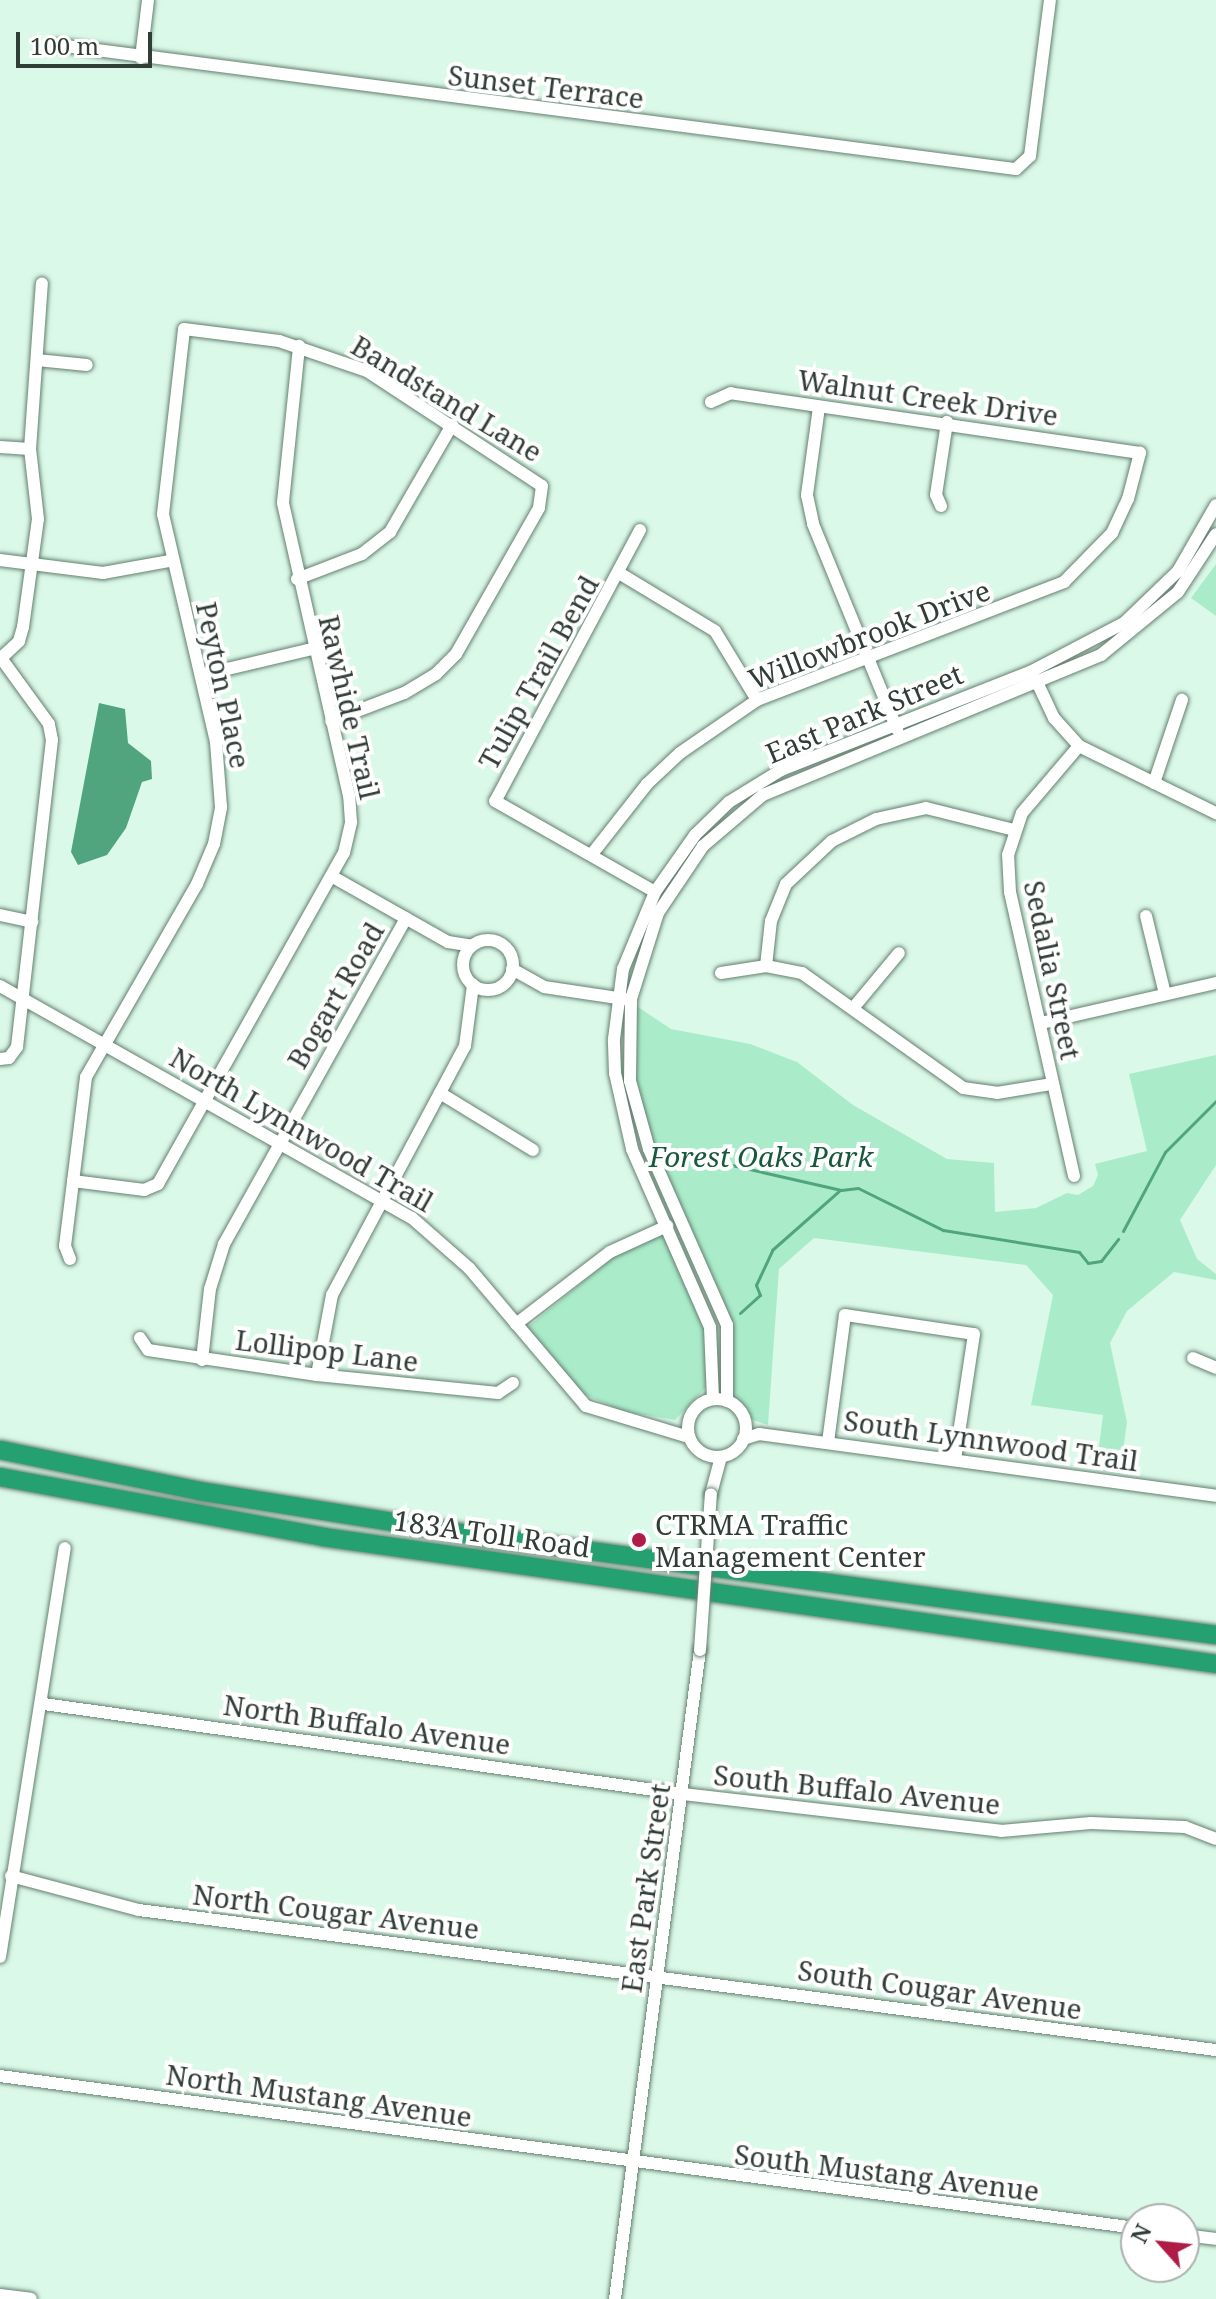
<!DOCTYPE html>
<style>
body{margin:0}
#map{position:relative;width:1216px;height:2299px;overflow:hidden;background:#dbf9e8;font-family:"Noto Serif",serif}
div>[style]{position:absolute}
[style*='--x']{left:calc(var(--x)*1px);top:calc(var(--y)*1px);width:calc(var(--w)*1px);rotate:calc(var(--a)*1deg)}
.green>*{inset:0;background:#aaecca}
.water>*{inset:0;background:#51a57e}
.stream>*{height:3px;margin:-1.5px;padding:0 1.5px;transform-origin:1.5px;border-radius:1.5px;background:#51a57e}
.roads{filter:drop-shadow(0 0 2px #647f71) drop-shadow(0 0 2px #647f71)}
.minor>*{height:12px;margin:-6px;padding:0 6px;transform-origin:6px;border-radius:6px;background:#fff}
.minor>.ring{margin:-6px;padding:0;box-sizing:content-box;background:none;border:12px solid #fff;border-radius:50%}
.highway>*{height:18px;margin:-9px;padding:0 9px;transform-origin:9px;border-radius:9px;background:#25a070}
.bridges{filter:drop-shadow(0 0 2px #647f71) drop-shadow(0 0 2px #647f71)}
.minor-bridge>*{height:12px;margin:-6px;padding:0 6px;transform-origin:6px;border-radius:6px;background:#fff}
.dots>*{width:22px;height:22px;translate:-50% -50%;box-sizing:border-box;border:4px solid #fff;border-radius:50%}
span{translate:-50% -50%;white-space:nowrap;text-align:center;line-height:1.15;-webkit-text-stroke:8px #fff;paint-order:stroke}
.street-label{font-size:28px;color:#313d37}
.park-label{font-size:28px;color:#18593e;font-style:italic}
.poi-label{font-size:28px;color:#313d37}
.left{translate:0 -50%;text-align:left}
.north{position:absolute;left:1120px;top:2203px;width:80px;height:80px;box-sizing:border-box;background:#fff;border:2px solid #adb1af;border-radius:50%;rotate:297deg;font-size:22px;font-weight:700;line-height:32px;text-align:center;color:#313d37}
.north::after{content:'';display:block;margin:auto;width:28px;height:36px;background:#af1d46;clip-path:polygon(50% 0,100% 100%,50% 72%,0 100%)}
.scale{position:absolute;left:16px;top:32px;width:136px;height:36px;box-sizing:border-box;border:4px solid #313d37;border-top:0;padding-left:10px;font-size:24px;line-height:28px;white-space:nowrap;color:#313d37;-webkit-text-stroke:6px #fff;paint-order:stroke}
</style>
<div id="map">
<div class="green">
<div style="clip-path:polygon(1216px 564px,1216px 616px,1191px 598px)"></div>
<div style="clip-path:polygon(635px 1005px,671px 1029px,750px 1044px,797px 1062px,853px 1105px,947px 1159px,994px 1163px,995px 1212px,1036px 1208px,1067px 1193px,1078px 1195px,1093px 1186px,1098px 1175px,1095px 1164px,1147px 1151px,1129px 1074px,1216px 1055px,1216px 1165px,1180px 1220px,1197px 1259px,1216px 1274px,1216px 1280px,1174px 1272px,1127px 1311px,1110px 1343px,1127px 1422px,1120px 1474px,1096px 1470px,1103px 1415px,1031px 1405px,1053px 1295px,1026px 1265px,814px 1238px,779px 1269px,768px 1425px,753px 1420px,732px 1395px,728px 1320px,719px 1292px,644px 1123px,633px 1064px)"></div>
<div style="clip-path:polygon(662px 1234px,702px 1309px,708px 1346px,710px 1383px,675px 1420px,622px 1411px,584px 1394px,528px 1327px,616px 1255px)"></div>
</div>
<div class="water">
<div style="clip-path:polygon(99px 703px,125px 709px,128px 743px,151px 761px,152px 779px,142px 782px,126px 828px,107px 855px,78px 865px,71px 852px)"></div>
</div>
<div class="stream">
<div style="--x:727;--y:1164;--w:117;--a:12.8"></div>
<div style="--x:841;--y:1190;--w:17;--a:-7"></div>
<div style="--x:858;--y:1188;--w:95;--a:26.3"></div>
<div style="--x:943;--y:1230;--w:138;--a:9.2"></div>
<div style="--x:1079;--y:1252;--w:14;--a:51"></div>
<div style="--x:1088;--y:1263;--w:13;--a:-9"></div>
<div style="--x:1101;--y:1261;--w:28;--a:-52"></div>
<div style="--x:1123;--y:1231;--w:89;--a:-62"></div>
<div style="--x:1165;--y:1152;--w:72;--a:-45"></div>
<div style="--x:740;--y:1313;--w:27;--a:-42"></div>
<div style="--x:760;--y:1295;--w:11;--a:-112"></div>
<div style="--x:756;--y:1285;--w:38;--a:-65"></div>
<div style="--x:772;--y:1250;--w:89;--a:-41.4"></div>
</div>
<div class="roads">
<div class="minor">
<div style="--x:58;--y:45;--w:966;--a:7.38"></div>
<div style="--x:1016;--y:169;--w:19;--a:-43"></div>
<div style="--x:1030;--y:156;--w:157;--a:-82.7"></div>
<div style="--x:141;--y:58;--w:58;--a:-83.1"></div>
<div style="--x:37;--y:360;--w:50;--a:5.7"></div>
<div style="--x:819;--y:407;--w:89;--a:97.8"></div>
<div style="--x:807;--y:495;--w:30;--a:78"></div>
<div style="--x:813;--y:524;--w:222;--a:67.7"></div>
<div style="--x:0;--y:447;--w:30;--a:4"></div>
<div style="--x:941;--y:506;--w:12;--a:-114"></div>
<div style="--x:936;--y:495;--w:74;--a:-81.4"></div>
<div style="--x:640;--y:530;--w:307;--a:118.1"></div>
<div style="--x:495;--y:801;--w:184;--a:29.6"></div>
<div style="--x:0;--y:560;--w:104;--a:7.2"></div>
<div style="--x:103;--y:573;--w:68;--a:-10.2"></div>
<div style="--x:619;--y:573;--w:112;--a:31.1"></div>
<div style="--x:715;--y:631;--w:81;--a:58.7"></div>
<div style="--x:297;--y:579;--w:70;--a:-21"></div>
<div style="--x:362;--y:554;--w:36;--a:-38"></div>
<div style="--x:390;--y:532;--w:124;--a:-59.9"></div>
<div style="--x:0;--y:659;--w:26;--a:-43"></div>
<div style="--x:19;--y:641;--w:15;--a:-74"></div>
<div style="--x:23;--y:627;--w:109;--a:-82.1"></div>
<div style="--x:38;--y:519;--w:70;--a:-96.5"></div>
<div style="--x:30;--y:449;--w:166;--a:-85.9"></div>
<div style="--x:202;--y:675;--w:113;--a:-13.3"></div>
<div style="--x:1036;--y:680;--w:42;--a:64.7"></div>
<div style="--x:1054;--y:718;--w:38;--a:48"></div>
<div style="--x:1079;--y:746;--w:153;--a:26.1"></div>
<div style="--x:1154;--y:783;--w:88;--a:-71.4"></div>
<div style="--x:592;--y:854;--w:89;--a:-51.8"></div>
<div style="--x:647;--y:784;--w:45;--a:-43.2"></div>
<div style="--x:680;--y:753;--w:93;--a:-34.5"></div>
<div style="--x:757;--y:700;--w:329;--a:-21"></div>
<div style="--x:1064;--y:582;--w:69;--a:-45.6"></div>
<div style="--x:1112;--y:533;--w:38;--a:-65"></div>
<div style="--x:1128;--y:499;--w:48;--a:-75.4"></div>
<div style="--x:1140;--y:453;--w:413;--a:-171.7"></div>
<div style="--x:731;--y:393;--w:22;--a:156"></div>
<div style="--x:333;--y:877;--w:132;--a:29.5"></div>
<div style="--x:448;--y:942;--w:24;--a:9"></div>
<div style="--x:0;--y:915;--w:33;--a:12"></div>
<div style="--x:1146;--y:916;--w:80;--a:76.3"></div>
<div class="ring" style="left:463px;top:940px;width:38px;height:38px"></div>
<div style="--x:766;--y:966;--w:45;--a:-83.7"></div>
<div style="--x:771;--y:921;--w:40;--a:-68"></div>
<div style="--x:786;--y:884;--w:63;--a:-43.1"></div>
<div style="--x:832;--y:841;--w:49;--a:-26.6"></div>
<div style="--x:876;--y:819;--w:51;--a:-12.4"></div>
<div style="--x:926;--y:808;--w:91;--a:14"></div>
<div style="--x:512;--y:969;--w:37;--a:29"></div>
<div style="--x:544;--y:987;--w:81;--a:8.5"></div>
<div style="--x:721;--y:973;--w:46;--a:-8.8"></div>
<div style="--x:766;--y:966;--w:37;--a:11"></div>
<div style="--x:802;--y:973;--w:198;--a:35.5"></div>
<div style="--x:963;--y:1088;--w:34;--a:8"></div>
<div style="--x:997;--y:1093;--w:56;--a:-9.3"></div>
<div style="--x:0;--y:986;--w:473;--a:29.4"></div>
<div style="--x:412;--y:1218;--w:76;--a:41.3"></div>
<div style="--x:469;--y:1268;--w:181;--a:49.7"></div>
<div style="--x:586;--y:1406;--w:108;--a:16.8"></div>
<div style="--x:854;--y:1007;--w:70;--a:-50.2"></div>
<div style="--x:1041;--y:1023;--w:180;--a:-12.9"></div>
<div style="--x:0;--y:1059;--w:9;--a:-6"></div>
<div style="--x:9;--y:1058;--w:14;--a:-54"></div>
<div style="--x:17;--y:1047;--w:309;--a:-83.5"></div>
<div style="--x:52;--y:740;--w:16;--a:-101"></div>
<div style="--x:49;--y:724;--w:82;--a:-126"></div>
<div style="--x:440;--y:1093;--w:109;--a:31.5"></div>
<div style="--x:1074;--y:1176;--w:291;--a:-102.7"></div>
<div style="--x:1010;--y:892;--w:37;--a:-93"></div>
<div style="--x:1008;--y:855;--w:44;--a:-71.6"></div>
<div style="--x:1022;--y:813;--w:88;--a:-49.6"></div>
<div style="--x:73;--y:1181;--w:72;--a:7.2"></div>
<div style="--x:144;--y:1190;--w:15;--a:-23"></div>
<div style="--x:158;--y:1184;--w:380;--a:-60.7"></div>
<div style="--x:344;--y:853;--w:32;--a:-77"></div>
<div style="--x:351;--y:822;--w:26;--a:-94"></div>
<div style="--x:349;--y:796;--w:301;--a:-102.7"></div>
<div style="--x:283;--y:502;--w:157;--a:-84.1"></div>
<div style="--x:70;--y:1259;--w:14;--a:-111"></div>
<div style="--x:65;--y:1246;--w:170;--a:-82.9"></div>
<div style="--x:86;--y:1077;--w:223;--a:-60.1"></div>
<div style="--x:197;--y:884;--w:43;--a:-67"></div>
<div style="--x:214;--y:844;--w:38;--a:-79"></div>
<div style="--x:221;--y:807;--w:65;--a:-94.4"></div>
<div style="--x:216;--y:742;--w:234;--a:-103.1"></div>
<div style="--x:163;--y:514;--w:186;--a:-83.5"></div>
<div style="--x:184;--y:329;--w:96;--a:7.2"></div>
<div style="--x:279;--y:341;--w:93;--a:18.8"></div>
<div style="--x:367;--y:371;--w:209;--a:33.3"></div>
<div style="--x:542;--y:486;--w:22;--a:98"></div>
<div style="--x:539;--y:508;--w:168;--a:119.6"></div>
<div style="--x:456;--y:654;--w:28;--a:135"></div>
<div style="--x:436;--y:674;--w:37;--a:149"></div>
<div style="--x:404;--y:693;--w:78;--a:159"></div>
<div style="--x:516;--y:1324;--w:118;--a:-37.5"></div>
<div style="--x:610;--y:1252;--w:63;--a:-24.5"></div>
<div style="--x:140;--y:1338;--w:14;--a:56"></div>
<div style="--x:148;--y:1350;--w:171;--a:8.4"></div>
<div style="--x:317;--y:1375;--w:182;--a:5.7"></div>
<div style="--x:498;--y:1393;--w:18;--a:-34"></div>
<div style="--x:1193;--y:1358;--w:25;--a:23"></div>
<div style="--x:202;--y:1360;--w:71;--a:-83.6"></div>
<div style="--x:210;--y:1289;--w:47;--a:-72.7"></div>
<div style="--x:224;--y:1244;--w:373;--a:-60.8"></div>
<div style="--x:317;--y:1375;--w:81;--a:-79.4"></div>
<div style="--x:332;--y:1295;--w:282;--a:-61.9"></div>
<div style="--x:465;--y:1046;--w:62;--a:-82.5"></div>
<div style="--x:713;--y:1399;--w:72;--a:-92.4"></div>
<div style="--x:710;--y:1327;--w:194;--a:-113.7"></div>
<div style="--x:632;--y:1149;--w:78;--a:-102.6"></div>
<div style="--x:615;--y:1073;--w:34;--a:-92"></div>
<div style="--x:614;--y:1039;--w:71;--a:-82.7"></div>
<div style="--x:623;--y:969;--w:83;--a:-67.4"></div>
<div style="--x:655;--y:892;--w:70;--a:-54.9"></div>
<div style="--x:695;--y:835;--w:47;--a:-44.1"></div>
<div style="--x:729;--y:802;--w:61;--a:-31.6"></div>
<div style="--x:781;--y:770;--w:270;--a:-21.5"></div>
<div style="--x:1032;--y:671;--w:104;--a:-27.6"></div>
<div style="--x:1124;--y:623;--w:75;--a:-43.9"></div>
<div style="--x:1178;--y:571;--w:76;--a:-60.1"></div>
<div class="ring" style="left:688px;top:1399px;width:46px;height:46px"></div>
<div style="--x:727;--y:1401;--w:76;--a:-90"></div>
<div style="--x:727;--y:1325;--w:193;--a:-113.9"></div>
<div style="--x:649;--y:1149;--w:71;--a:-105.6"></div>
<div style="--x:630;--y:1081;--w:82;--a:-89.3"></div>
<div style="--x:631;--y:999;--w:90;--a:-72.6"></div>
<div style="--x:658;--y:913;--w:81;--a:-56.1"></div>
<div style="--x:703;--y:846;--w:79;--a:-40.4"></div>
<div style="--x:763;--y:795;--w:366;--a:-22.5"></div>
<div style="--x:1101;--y:655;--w:99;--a:-39.3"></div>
<div style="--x:1178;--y:592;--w:69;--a:-56.8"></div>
<div style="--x:743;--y:1439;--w:17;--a:-17"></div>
<div style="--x:759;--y:1434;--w:461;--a:7.7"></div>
<div style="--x:828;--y:1442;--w:128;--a:-82.4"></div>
<div style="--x:845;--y:1315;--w:130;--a:8.4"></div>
<div style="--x:974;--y:1334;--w:126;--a:98.6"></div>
<div style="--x:711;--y:1494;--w:38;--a:-75"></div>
<div style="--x:44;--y:1704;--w:645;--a:8.02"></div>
<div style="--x:683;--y:1794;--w:320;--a:6.6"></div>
<div style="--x:1001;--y:1831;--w:90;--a:-5.1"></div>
<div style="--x:1091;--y:1823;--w:94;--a:2.4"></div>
<div style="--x:1185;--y:1827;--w:33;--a:21"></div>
<div style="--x:11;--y:1876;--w:132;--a:14.9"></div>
<div style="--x:139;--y:1910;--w:1086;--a:7.41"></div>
<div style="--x:0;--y:1957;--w:414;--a:-81"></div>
<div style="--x:0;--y:2076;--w:1146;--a:7.62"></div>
<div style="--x:1184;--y:2235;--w:32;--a:7"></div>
<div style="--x:0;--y:2295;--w:31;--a:7"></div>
<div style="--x:615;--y:2299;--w:655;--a:-82.54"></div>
</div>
<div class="highway">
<div style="--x:0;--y:1450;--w:203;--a:11.6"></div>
<div style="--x:199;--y:1491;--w:284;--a:9.1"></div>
<div style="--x:479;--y:1536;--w:744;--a:7.65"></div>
<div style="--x:0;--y:1477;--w:329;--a:10.5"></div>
<div style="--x:323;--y:1537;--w:902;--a:8.09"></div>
</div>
</div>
<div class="bridges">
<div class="minor-bridge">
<div style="--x:700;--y:1650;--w:156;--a:-86"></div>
</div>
</div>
<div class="dots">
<div style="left:639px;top:1540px;background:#af1d46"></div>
</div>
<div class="street-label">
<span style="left:546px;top:86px;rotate:7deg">Sunset Terrace</span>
<span style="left:928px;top:397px;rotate:8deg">Walnut Creek Drive</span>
<span style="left:447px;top:398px;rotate:31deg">Bandstand Lane</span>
<span style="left:869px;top:634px;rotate:-21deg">Willowbrook Drive</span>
<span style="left:538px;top:672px;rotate:-61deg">Tulip Trail Bend</span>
<span style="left:224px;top:685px;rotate:78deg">Peyton Place</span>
<span style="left:350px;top:707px;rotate:77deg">Rawhide Trail</span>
<span style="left:864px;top:713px;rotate:-23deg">East Park Street</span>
<span style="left:1053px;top:970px;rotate:78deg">Sedalia Street</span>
<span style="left:335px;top:995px;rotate:-60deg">Bogart Road</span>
<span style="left:302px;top:1129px;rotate:30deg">North Lynnwood Trail</span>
<span style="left:327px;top:1350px;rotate:7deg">Lollipop Lane</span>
<span style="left:991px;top:1440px;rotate:8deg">South Lynnwood Trail</span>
<span style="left:492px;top:1533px;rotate:8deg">183A Toll Road</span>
<span style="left:367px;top:1724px;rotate:8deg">North Buffalo Avenue</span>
<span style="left:857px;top:1789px;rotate:6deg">South Buffalo Avenue</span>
<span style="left:645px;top:1888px;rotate:-82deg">East Park Street</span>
<span style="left:336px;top:1911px;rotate:7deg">North Cougar Avenue</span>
<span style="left:940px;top:1989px;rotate:8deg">South Cougar Avenue</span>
<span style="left:319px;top:2095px;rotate:8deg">North Mustang Avenue</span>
<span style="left:887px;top:2172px;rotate:7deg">South Mustang Avenue</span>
</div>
<div class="park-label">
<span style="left:761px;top:1156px">Forest Oaks Park</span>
</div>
<div class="poi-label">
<span class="left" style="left:655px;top:1540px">CTRMA Traffic<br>Management Center</span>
</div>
<div class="north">N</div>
<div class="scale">100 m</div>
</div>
